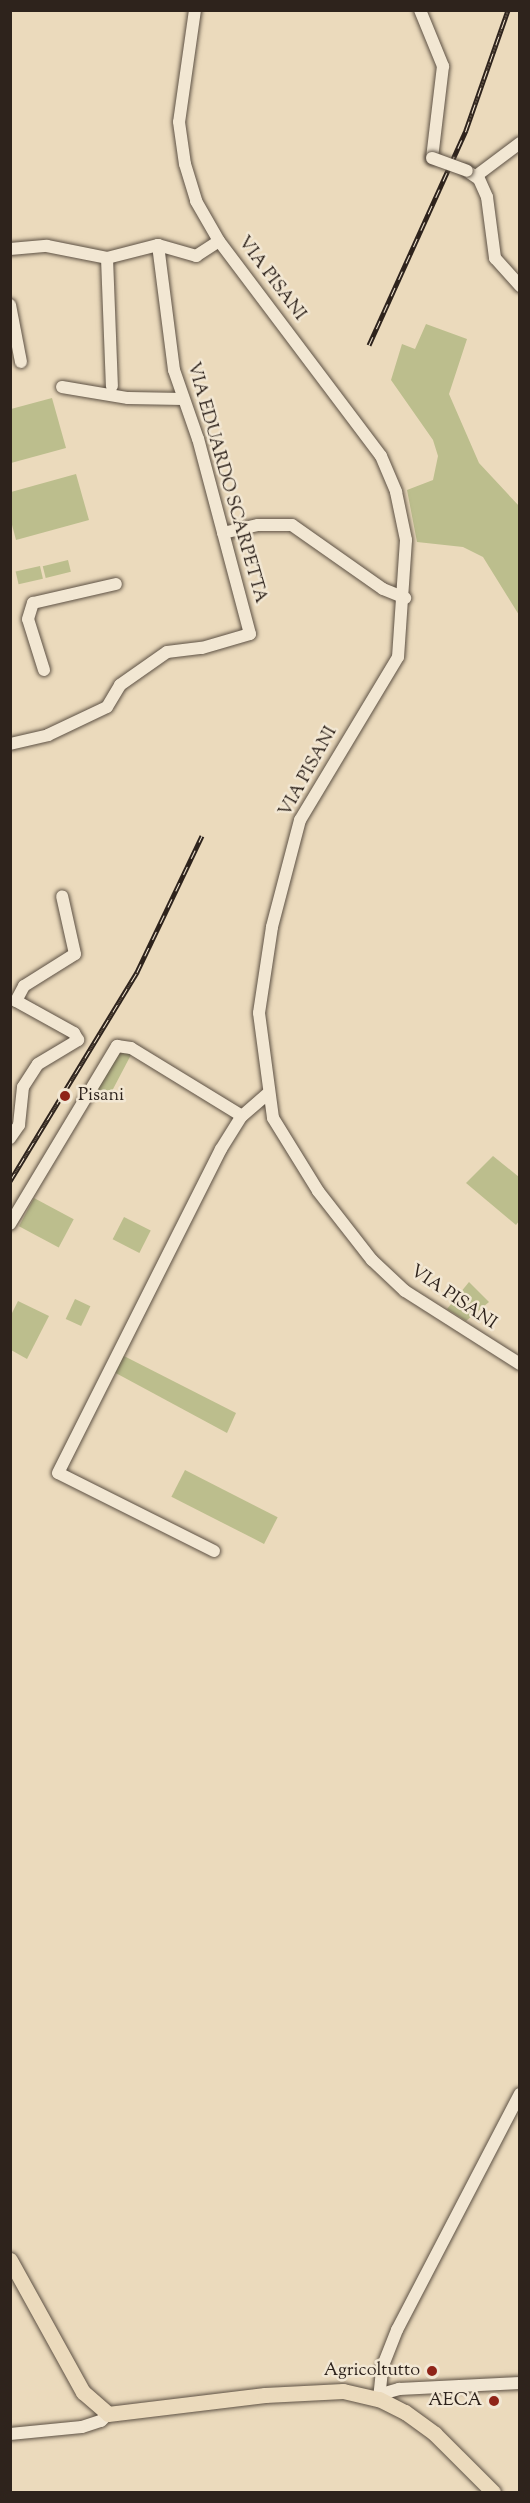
<!DOCTYPE html>
<style>
body{margin:0}
#map{position:relative;width:530px;height:2503px;overflow:hidden;background:#ebdabc;font-family:"Sorts Mill Goudy",serif}
div>[style]{position:absolute}
[style*='--x']{left:calc(var(--x)*1px);top:calc(var(--y)*1px);width:calc(var(--w)*1px);rotate:calc(var(--a)*1deg)}
.green>*{inset:0;background:#bcbe8d;transform-origin:0 0}
.roads{filter:drop-shadow(0 0 2px #5d5144) drop-shadow(0 0 2px #5d5144)}
.minor>*{height:12px;margin:-6px;padding:0 6px;transform-origin:6px;border-radius:6px;background:#f2e7d3}
.major>*{height:15px;margin:-7.5px;padding:0 7.5px;transform-origin:7.5px;border-radius:7.5px;background:#ebdabc}
.rail>*{height:5px;margin-top:-2.5px;transform-origin:0;background:repeating-linear-gradient(90deg,#f2e7d3 0 9px,#2e231c 0 18px);box-sizing:border-box;border-block:2px solid #2e231c}
.bridges{filter:drop-shadow(0 0 2px #5d5144) drop-shadow(0 0 2px #5d5144)}
.minor-bridge>*{height:12px;margin:-6px;padding:0 6px;transform-origin:6px;border-radius:6px;background:#f2e7d3}
.dots>*{width:16px;height:16px;translate:-50% -50%;box-sizing:border-box;border:3px solid #f2e7d3;border-radius:50%}
span{translate:-50% -50%;white-space:nowrap;text-align:center;line-height:1.15;-webkit-text-stroke:5px #f2e7d3;paint-order:stroke}
.street-label{font-size:18px;color:#2e231c}
.poi-label{font-size:18px;color:#2e231c}
.left{translate:0 -50%;text-align:left}
.right{translate:-100% -50%;text-align:right}
.frame{position:absolute;inset:0;border:12px solid #2e231c;pointer-events:none}
</style>
<div id="map">
<div class="green">
<div style="clip-path:polygon(426px 324px,467px 339px,449px 394px,479px 463px,519px 506px,519px 615px,483px 557px,463px 547px,417px 542px,407px 490px,433px 480px,438px 456px,433px 440px,391px 380px,402px 344px,415px 349px)"></div>
<div style="clip-path:polygon(52px 398px,66px 448px,11px 463px,11px 409px)"></div>
<div style="clip-path:polygon(76px 474px,89px 520px,16px 540px,11px 521px,11px 492px)"></div>
<div style="left:68px;top:560px;width:12px;height:26px;rotate:76deg"></div>
<div style="left:40px;top:566px;width:13px;height:25px;rotate:77deg"></div>
<div style="clip-path:polygon(116px 1049px,133px 1051px,112px 1091px,118px 1096px,115px 1100px,95px 1090px)"></div>
<div style="clip-path:polygon(493px 1156px,519px 1177px,519px 1221px,516px 1225px,466px 1183px)"></div>
<div style="left:34px;top:1198px;width:45px;height:32px;rotate:28deg"></div>
<div style="left:124px;top:1217px;width:30px;height:25px;rotate:27deg"></div>
<div style="clip-path:polygon(469px 1282px,489px 1302px,466px 1321px,447px 1309px)"></div>
<div style="left:75px;top:1299px;width:17px;height:22px;rotate:25deg"></div>
<div style="clip-path:polygon(18px 1301px,49px 1316px,27px 1359px,11px 1350px,11px 1315px)"></div>
<div style="clip-path:polygon(122px 1355px,236px 1413px,227px 1433px,112px 1371px)"></div>
<div style="left:185px;top:1470px;width:104px;height:30px;rotate:27deg"></div>
</div>
<div class="roads">
<div class="minor">
<div style="--x:195;--y:10;--w:113;--a:98.1"></div>
<div style="--x:179;--y:122;--w:42;--a:81.9"></div>
<div style="--x:185;--y:164;--w:39;--a:73"></div>
<div style="--x:196;--y:201;--w:46;--a:60.1"></div>
<div style="--x:219;--y:241;--w:269;--a:53"></div>
<div style="--x:381;--y:456;--w:39;--a:67"></div>
<div style="--x:396;--y:492;--w:49;--a:78.2"></div>
<div style="--x:406;--y:540;--w:117;--a:93.9"></div>
<div style="--x:398;--y:657;--w:190;--a:121"></div>
<div style="--x:300;--y:820;--w:111;--a:104.7"></div>
<div style="--x:272;--y:927;--w:87;--a:98.6"></div>
<div style="--x:259;--y:1013;--w:106;--a:82.4"></div>
<div style="--x:273;--y:1118;--w:86;--a:58.3"></div>
<div style="--x:318;--y:1191;--w:88;--a:52"></div>
<div style="--x:372;--y:1260;--w:45;--a:43.2"></div>
<div style="--x:405;--y:1291;--w:136;--a:32.4"></div>
<div style="--x:420;--y:10;--w:61;--a:67.7"></div>
<div style="--x:443;--y:66;--w:93;--a:96.8"></div>
<div style="--x:467;--y:171;--w:14;--a:34"></div>
<div style="--x:479;--y:179;--w:20;--a:66"></div>
<div style="--x:487;--y:197;--w:62;--a:82.5"></div>
<div style="--x:495;--y:258;--w:38;--a:48"></div>
<div style="--x:476;--y:176;--w:55;--a:-36.9"></div>
<div style="--x:10;--y:249;--w:37;--a:-5"></div>
<div style="--x:47;--y:246;--w:61;--a:11.3"></div>
<div style="--x:107;--y:258;--w:53;--a:-14.3"></div>
<div style="--x:107;--y:258;--w:128;--a:87.8"></div>
<div style="--x:10;--y:305;--w:58;--a:79.1"></div>
<div style="--x:62;--y:387;--w:67;--a:9.5"></div>
<div style="--x:128;--y:398;--w:55;--a:1"></div>
<div style="--x:223;--y:533;--w:36;--a:-13"></div>
<div style="--x:258;--y:525;--w:34;--a:0"></div>
<div style="--x:292;--y:525;--w:111;--a:35.1"></div>
<div style="--x:383;--y:589;--w:24;--a:22"></div>
<div style="--x:44;--y:670;--w:53;--a:-107.4"></div>
<div style="--x:28;--y:619;--w:17;--a:-73"></div>
<div style="--x:33;--y:603;--w:85;--a:-12.9"></div>
<div style="--x:10;--y:744;--w:39;--a:-13"></div>
<div style="--x:48;--y:735;--w:65;--a:-25.4"></div>
<div style="--x:107;--y:707;--w:26;--a:-59"></div>
<div style="--x:120;--y:685;--w:57;--a:-35.1"></div>
<div style="--x:167;--y:652;--w:35;--a:-7"></div>
<div style="--x:202;--y:648;--w:50;--a:-16.3"></div>
<div style="--x:250;--y:634;--w:202;--a:-104.9"></div>
<div style="--x:198;--y:439;--w:73;--a:-109.2"></div>
<div style="--x:174;--y:370;--w:126;--a:-97.3"></div>
<div style="--x:158;--y:245;--w:40;--a:16"></div>
<div style="--x:196;--y:256;--w:27;--a:-33"></div>
<div style="--x:10;--y:1138;--w:16;--a:-55"></div>
<div style="--x:19;--y:1125;--w:38;--a:-84"></div>
<div style="--x:23;--y:1087;--w:27;--a:-57"></div>
<div style="--x:38;--y:1064;--w:47;--a:-31"></div>
<div style="--x:78;--y:1040;--w:8;--a:-120"></div>
<div style="--x:74;--y:1033;--w:66;--a:-151.1"></div>
<div style="--x:16;--y:1001;--w:17;--a:-62"></div>
<div style="--x:24;--y:986;--w:60;--a:-32.1"></div>
<div style="--x:75;--y:954;--w:59;--a:-102.6"></div>
<div style="--x:10;--y:1224;--w:208;--a:-59"></div>
<div style="--x:117;--y:1046;--w:14;--a:8"></div>
<div style="--x:131;--y:1048;--w:130;--a:31.5"></div>
<div style="--x:242;--y:1116;--w:33;--a:-41"></div>
<div style="--x:214;--y:1551;--w:174;--a:-153.4"></div>
<div style="--x:58;--y:1473;--w:363;--a:-63.3"></div>
<div style="--x:221;--y:1149;--w:39;--a:-58"></div>
<div style="--x:379;--y:2399;--w:31;--a:-84"></div>
<div style="--x:382;--y:2368;--w:41;--a:-68.5"></div>
<div style="--x:397;--y:2330;--w:266;--a:-62.5"></div>
<div style="--x:379;--y:2399;--w:8;--a:-45"></div>
<div style="--x:385;--y:2393;--w:15;--a:-16"></div>
<div style="--x:399;--y:2389;--w:121;--a:-2.8"></div>
<div style="--x:10;--y:2434;--w:72;--a:-5.6"></div>
<div style="--x:82;--y:2427;--w:20;--a:-18"></div>
<div style="--x:101;--y:2421;--w:10;--a:-45"></div>
</div>
<div class="major">
<div style="--x:10;--y:2260;--w:151;--a:61.1"></div>
<div style="--x:83;--y:2392;--w:33;--a:41"></div>
<div style="--x:108;--y:2414;--w:158;--a:-6.9"></div>
<div style="--x:265;--y:2395;--w:78;--a:-2.9"></div>
<div style="--x:343;--y:2391;--w:37;--a:13"></div>
<div style="--x:379;--y:2399;--w:29;--a:27"></div>
<div style="--x:405;--y:2412;--w:37;--a:36"></div>
<div style="--x:435;--y:2434;--w:82;--a:45"></div>
</div>
</div>
<div class="rail">
<div style="--x:369;--y:345;--w:236;--a:-65.7"></div>
<div style="--x:466;--y:130;--w:127;--a:-70.7"></div>
<div style="--x:10;--y:1181;--w:245;--a:-58.7"></div>
<div style="--x:137;--y:972;--w:151;--a:-64.5"></div>
</div>
<div class="bridges">
<div class="minor-bridge">
<div style="--x:432;--y:158;--w:37;--a:20"></div>
</div>
</div>
<div class="dots">
<div style="left:65px;top:1096px;background:#8f2418"></div>
<div style="left:432px;top:2371px;background:#8f2418"></div>
<div style="left:494px;top:2401px;background:#8f2418"></div>
</div>
<div class="street-label">
<span style="left:271px;top:279px;rotate:53deg">VIA PISANI</span>
<span style="left:226px;top:483px;rotate:74deg">VIA EDUARDO SCARPETTA</span>
<span style="left:309px;top:772px;rotate:-61deg">VIA PISANI</span>
<span style="left:453px;top:1298px;rotate:34deg">VIA PISANI</span>
</div>
<div class="poi-label">
<span class="left" style="left:78px;top:1096px">Pisani</span>
<span class="right" style="left:420px;top:2371px">Agricoltutto</span>
<span class="right" style="left:482px;top:2401px">AECA</span>
</div>
<div class="frame"></div>
</div>
